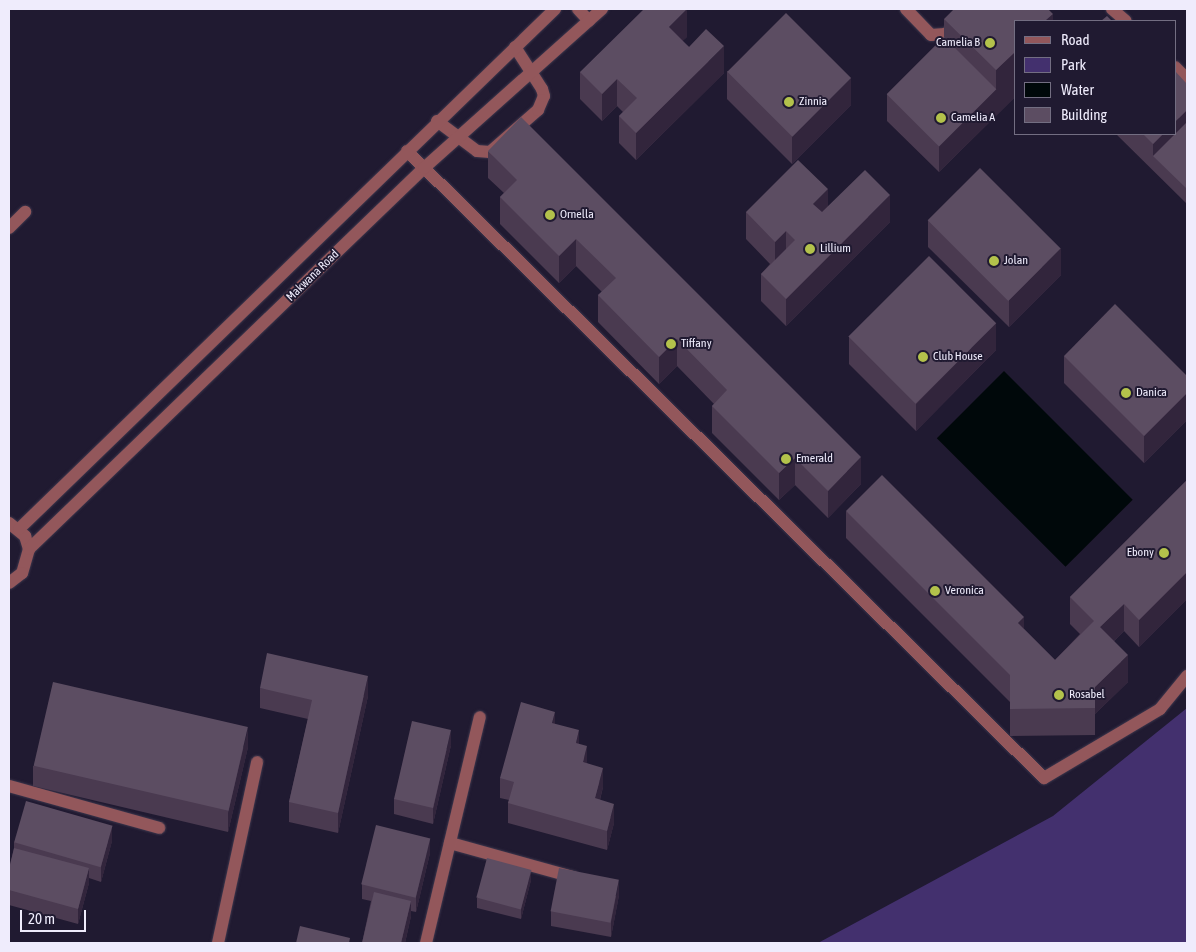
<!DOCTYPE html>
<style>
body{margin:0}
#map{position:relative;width:1196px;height:952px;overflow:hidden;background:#201a31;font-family:"Asap Condensed",sans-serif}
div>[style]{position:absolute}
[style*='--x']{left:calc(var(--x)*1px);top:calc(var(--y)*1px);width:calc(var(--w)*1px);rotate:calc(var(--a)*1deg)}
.green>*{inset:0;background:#43306e}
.water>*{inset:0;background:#00080a;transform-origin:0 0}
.roads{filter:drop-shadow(0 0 1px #3d374d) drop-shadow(0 0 1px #3d374d)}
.minor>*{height:12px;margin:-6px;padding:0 6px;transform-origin:6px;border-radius:6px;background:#93575b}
.wall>*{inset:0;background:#4a3a50}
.shaded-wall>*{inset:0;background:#32253c}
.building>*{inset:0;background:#5c4d62;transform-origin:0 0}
.dots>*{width:14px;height:14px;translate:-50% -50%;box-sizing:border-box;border:2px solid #201a31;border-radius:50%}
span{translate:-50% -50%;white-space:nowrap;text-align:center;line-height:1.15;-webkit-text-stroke:4px #201a31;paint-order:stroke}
.poi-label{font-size:12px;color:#efecfc}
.right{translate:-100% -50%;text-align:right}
.left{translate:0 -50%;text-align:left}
.street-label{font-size:12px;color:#efecfc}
.frame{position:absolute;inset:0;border:10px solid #efecfc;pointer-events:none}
.legend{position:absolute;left:1014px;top:20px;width:162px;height:115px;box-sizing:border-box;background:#201a31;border:1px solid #736e82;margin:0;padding:6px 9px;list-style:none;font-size:15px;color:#efecfc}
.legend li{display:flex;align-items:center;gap:10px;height:25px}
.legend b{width:25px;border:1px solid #736e82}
.scale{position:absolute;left:20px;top:910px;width:66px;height:22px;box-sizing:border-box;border:2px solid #efecfc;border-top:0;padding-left:6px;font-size:15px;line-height:18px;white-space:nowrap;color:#efecfc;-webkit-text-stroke:4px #201a31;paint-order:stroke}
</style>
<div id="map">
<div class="green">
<div style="clip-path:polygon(1187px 708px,1187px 943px,818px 943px,1053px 816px)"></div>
</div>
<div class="water">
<div style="left:1004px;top:371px;width:182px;height:95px;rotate:45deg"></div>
</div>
<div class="roads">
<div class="minor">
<div style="--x:578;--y:9;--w:16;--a:47"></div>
<div style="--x:906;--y:9;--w:36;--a:46"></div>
<div style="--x:931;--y:35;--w:14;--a:-4"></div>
<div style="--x:945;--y:34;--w:49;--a:-30.8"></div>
<div style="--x:1112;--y:9;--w:18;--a:41"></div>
<div style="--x:1175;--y:67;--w:17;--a:45"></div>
<div style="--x:437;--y:121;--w:50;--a:36.9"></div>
<div style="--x:477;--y:151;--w:13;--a:4"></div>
<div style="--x:490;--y:152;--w:64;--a:-41.2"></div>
<div style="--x:538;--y:110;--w:15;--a:-67"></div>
<div style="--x:544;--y:96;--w:7;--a:-106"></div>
<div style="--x:542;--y:89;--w:50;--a:-122.7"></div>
<div style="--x:407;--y:151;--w:894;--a:44.55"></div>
<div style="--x:1044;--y:778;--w:135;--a:-30.7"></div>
<div style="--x:1160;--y:709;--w:43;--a:-50.7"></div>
<div style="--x:9;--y:228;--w:23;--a:-45"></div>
<div style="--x:9;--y:523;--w:21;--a:39"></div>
<div style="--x:25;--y:536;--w:14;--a:73"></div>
<div style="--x:29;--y:549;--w:25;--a:106"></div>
<div style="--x:22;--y:573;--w:16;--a:142"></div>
<div style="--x:19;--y:529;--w:747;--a:-44.13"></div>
<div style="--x:29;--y:549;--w:549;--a:-43.97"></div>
<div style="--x:424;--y:168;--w:239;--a:-41.8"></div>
<div style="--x:9;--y:786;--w:156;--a:15.6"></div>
<div style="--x:450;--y:843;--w:128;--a:15.5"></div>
<div style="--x:218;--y:943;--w:185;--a:-77.8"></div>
<div style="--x:426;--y:943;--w:232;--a:-76.6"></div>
</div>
</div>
<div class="wall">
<div style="clip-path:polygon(944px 19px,1053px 21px,1015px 97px,939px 172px,887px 121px,887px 94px,944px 37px)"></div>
<div style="clip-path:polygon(687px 37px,682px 41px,689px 47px,724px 73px,636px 160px,619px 143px,619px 116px,623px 112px,617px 106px,602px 121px,580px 99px,580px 72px)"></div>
<div style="clip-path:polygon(727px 71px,851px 105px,792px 164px,727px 99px)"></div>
<div style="clip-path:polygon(1187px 84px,1187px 204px,1116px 134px,1175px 134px)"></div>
<div style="clip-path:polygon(488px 151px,861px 484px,828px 518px,795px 485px,779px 500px,712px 433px,712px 406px,714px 404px,677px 366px,659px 384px,598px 322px,598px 295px,602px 292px,576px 266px,559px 283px,500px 224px,500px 197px,504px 193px,488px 178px)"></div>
<div style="clip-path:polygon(828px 207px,890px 222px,786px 326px,761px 301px,761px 274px,770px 264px,746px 239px,746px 212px)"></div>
<div style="clip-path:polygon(928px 220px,1061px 275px,1009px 327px,928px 247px)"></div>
<div style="clip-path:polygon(849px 337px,996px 350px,916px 431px,849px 364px)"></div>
<div style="clip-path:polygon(1064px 356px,1187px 376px,1187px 420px,1144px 463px,1064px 383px)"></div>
<div style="clip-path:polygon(1187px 480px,1187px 599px,1139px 647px,1124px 631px,1114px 641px,1128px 682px,1095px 714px,1095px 735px,1010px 736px,1010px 702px,846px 538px,846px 511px,1024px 629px,1055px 660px,1080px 634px,1070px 624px,1070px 597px)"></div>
<div style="clip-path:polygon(260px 688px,368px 696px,338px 833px,289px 822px,289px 802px,308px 719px,260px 708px)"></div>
<div style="clip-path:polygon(555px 724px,579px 744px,587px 763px,603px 787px,600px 800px,614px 823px,607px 850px,508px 823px,508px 803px,509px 800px,500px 798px,500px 778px)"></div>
<div style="clip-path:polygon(451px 745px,433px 824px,394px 814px,394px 799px)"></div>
<div style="clip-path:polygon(248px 747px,228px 832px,33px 786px,33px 766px)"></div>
<div style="clip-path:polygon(112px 841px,101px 882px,89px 878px,89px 883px,78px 924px,9px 905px,9px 869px,14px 849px,14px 842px)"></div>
<div style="clip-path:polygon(430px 853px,416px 912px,411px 911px,411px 916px,405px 943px,362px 943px,371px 901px,362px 899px,362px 884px)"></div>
<div style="clip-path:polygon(531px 880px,521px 919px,477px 908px,477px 898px)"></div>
<div style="clip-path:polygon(619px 895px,611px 937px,551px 926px,551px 911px)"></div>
</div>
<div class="shaded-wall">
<div style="clip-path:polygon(687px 9px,687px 37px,669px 54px,669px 27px)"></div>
<div style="clip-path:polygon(1053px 14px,1053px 21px,1045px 21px)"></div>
<div style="clip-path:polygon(724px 46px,724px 73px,636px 160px,636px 133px)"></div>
<div style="clip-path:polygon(1015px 52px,1015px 97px,939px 172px,939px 145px,996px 89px,996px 70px)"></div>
<div style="clip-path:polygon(851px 78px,851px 105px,792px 164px,792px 136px)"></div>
<div style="clip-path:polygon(617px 79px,617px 106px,602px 121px,602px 94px)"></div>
<div style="clip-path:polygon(1187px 110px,1187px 137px,1153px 156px,1153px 144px,1163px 134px,1175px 134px,1175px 122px)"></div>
<div style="clip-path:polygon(828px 189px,828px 217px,813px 231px,813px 204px)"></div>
<div style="clip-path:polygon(890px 195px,890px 222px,786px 326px,786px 299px)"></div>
<div style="clip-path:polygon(786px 231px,786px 258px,775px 269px,775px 242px)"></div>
<div style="clip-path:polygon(576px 239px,576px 266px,559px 283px,559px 256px)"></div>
<div style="clip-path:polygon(1061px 248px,1061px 275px,1009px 327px,1009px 300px)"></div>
<div style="clip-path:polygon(996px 323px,996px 350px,916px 431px,916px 404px)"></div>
<div style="clip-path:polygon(677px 339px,677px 366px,659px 384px,659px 357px)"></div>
<div style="clip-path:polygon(1187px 393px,1187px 420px,1144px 463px,1144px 436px)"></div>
<div style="clip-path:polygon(861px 457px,861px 484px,828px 518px,828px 491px)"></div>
<div style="clip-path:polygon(795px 458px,795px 485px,779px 500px,779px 473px)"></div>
<div style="clip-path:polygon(1187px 572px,1187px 599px,1139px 647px,1139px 620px)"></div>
<div style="clip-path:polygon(1124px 604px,1124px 631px,1100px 654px,1100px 627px)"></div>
<div style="clip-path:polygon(1024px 617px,1024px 644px,1018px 623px)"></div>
<div style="clip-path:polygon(1128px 655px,1128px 682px,1095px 714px,1095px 687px)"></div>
<div style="clip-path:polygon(368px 676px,368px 696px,338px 833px,338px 813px)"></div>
<div style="clip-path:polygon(555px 712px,555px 731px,552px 723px)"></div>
<div style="clip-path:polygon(248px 728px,248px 747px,228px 832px,228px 813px)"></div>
<div style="clip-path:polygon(451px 730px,451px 745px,433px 824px,433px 809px)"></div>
<div style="clip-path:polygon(579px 730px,579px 750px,576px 743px)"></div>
<div style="clip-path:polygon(587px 746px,587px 766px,583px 762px)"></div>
<div style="clip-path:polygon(603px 768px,603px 787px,595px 818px,595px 798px)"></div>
<div style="clip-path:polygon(614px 804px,614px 823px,607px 850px,607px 831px)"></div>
<div style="clip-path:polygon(112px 826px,112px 841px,101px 882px,101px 867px)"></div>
<div style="clip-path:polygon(430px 838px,430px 853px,416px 912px,416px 897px)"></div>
<div style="clip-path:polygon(89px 868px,89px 883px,78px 924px,78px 909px)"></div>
<div style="clip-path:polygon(531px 870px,531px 880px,521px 919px,521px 909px)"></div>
<div style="clip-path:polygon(619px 880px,619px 895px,611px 937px,611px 922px)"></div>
<div style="clip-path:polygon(411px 901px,411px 916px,405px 943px,401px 943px)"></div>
</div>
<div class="building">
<div style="clip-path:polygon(644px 9px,687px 9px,669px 27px,689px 47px,706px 29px,724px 46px,636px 133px,619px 116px,637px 98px,617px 79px,602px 94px,580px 72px)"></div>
<div style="clip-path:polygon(954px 9px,1048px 9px,1053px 14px,1045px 21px,1015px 21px,1015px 52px,996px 70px,944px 19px)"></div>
<div style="left:786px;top:13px;width:92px;height:83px;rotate:45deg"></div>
<div style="clip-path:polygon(1107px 16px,1112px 21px,1101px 21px)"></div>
<div style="left:944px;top:37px;width:74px;height:81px;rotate:45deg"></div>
<div style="clip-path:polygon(1175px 71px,1187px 84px,1187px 110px,1175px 122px)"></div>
<div style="clip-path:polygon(521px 117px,861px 457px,828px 491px,795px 458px,779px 473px,712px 406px,727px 390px,677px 339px,659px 357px,598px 295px,616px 278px,576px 239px,559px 256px,500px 197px,517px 180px,488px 151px)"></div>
<div style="clip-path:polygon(1187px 122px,1187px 189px,1153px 156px)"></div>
<div style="clip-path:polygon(1143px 134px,1163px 134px,1153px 144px)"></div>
<div style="clip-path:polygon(798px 160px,828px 189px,813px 204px,822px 212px,865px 170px,890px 195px,786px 299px,761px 274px,795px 240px,786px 231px,775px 242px,746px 212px)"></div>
<div style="left:980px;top:168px;width:114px;height:74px;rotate:45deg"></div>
<div style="left:929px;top:256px;width:95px;height:114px;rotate:45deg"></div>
<div style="clip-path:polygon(1115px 304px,1187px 376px,1187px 393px,1144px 436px,1064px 356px)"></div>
<div style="clip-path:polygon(882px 475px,1024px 617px,1018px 623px,1055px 660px,1094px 621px,1070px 597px,1187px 480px,1187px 572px,1139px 620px,1124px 604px,1100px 627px,1128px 655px,1095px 687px,1095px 708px,1010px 709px,1010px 675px,846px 511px)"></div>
<div style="clip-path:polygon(267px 653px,368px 676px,338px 813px,289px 802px,312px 700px,260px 688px)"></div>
<div style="left:53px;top:682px;width:200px;height:86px;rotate:13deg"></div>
<div style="clip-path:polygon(521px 702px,555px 712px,552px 723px,579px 730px,576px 743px,587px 746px,583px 762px,603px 768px,595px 798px,614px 804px,607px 831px,508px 803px,514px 782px,500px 778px)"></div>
<div style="left:412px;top:721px;width:40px;height:80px;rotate:13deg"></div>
<div style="left:26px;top:801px;width:90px;height:43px;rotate:16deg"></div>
<div style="left:376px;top:825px;width:56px;height:61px;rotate:14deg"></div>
<div style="clip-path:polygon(14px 848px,89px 868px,78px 909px,9px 890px,9px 869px)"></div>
<div style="left:487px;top:858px;width:46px;height:41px;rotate:15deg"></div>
<div style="left:559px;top:868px;width:61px;height:44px;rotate:11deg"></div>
<div style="clip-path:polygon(374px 892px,411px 901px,401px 943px,362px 943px)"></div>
<div style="clip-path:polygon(300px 926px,350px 938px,349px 943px,296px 943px)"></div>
</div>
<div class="dots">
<div style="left:990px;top:43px;background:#b3c24b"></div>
<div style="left:789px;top:102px;background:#b3c24b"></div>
<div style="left:941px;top:118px;background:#b3c24b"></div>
<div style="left:550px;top:215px;background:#b3c24b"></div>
<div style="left:810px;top:249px;background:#b3c24b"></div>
<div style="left:994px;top:261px;background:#b3c24b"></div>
<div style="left:671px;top:344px;background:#b3c24b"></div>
<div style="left:923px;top:357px;background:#b3c24b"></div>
<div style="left:1126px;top:393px;background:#b3c24b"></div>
<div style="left:786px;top:459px;background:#b3c24b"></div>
<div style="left:1164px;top:553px;background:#b3c24b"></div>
<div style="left:935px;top:591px;background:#b3c24b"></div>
<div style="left:1059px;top:695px;background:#b3c24b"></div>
</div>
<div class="poi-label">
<span class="right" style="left:980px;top:43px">Camelia B</span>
<span class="left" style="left:799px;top:102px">Zinnia</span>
<span class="left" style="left:951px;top:118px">Camelia A</span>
<span class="left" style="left:560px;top:215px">Ornella</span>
<span class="left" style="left:820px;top:249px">Lillium</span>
<span class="left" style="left:1004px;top:261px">Jolan</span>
<span class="left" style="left:681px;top:344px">Tiffany</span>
<span class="left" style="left:933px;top:357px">Club House</span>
<span class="left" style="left:1136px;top:393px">Danica</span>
<span class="left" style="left:796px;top:459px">Emerald</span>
<span class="right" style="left:1154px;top:553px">Ebony</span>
<span class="left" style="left:945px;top:591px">Veronica</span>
<span class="left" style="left:1069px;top:695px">Rosabel</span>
</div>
<div class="street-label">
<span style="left:313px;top:276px;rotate:-44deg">Makwana Road</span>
</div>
<div class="frame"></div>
<ul class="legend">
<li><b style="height:6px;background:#93575b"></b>Road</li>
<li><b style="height:14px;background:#43306e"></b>Park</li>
<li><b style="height:14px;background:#00080a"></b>Water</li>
<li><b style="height:14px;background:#5c4d62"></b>Building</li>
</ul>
<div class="scale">20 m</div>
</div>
